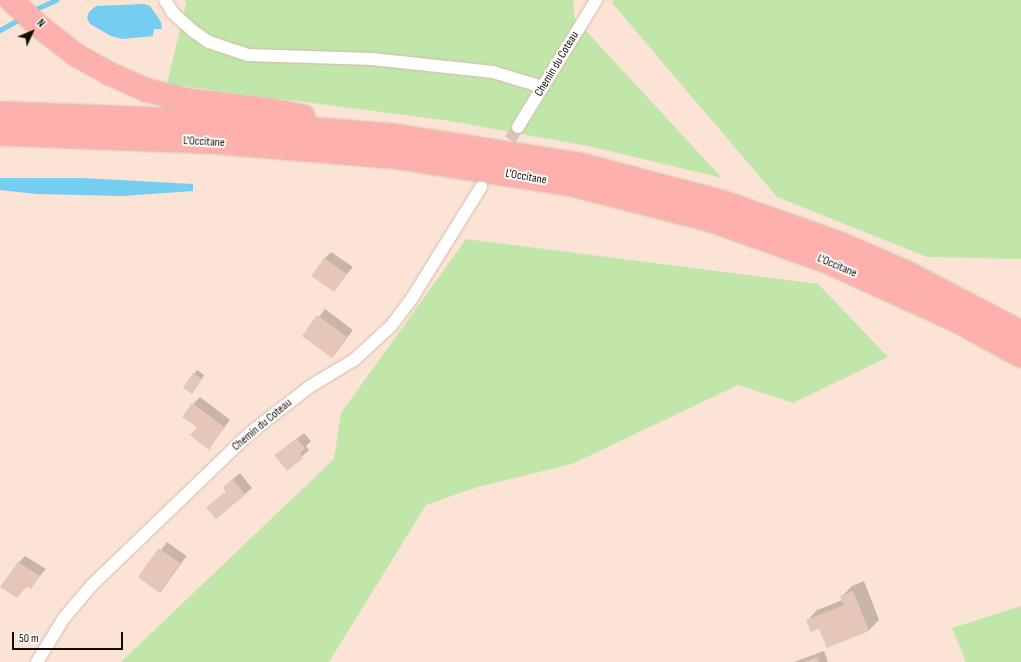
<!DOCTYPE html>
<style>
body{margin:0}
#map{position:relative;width:1021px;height:662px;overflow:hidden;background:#fbe3d5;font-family:"Sofia Sans Condensed",sans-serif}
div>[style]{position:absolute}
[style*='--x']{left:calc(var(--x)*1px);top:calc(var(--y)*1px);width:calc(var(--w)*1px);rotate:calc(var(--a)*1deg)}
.green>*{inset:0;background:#c0e7a9}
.water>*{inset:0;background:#75cdf0}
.shadow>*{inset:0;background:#0003;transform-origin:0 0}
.stream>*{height:4.5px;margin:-2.25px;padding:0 2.25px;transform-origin:2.25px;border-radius:2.25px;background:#75cdf0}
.building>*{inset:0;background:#e6c6b9;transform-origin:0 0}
.minor-tunnel>*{height:12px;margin-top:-6px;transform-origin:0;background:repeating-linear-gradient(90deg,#d8c3b6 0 12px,transparent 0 18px)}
.roads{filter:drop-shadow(0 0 1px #d6b8a8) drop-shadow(0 0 1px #d6b8a8)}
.minor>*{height:12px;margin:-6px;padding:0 6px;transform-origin:6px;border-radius:6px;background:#fff}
.motorway>*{height:22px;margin:-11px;padding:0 11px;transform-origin:11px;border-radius:11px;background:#feb0ad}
span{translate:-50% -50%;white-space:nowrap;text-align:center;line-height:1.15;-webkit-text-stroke:4px #fff;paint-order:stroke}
.street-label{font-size:12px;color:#150c06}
.north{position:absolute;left:12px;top:12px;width:40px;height:40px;-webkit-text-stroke:3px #fff;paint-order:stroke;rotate:46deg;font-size:11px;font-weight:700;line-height:16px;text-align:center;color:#150c06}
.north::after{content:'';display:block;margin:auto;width:14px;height:18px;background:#150c06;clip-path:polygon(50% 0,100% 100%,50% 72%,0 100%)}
.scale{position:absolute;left:12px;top:632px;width:111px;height:18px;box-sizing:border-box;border:2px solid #150c06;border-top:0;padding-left:5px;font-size:12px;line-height:14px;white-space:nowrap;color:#150c06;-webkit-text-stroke:3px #fff;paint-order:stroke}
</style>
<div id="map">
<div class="green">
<div style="clip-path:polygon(184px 0,573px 0,575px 19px,722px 178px,593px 147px,450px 121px,167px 84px,186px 4px)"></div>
<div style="clip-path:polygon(613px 0,1021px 0,1021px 259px,927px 257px,777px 197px,612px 3px)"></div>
<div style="clip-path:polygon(466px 239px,818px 284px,888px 357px,793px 403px,738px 385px,572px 464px,477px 487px,426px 505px,329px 662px,121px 662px,334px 459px,341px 413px)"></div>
<div style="clip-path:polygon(1021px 606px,1021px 662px,966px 662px,952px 628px)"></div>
</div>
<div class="water">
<div style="clip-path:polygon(144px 4px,150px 6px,161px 22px,162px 29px,154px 29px,153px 36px,122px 39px,111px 36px,90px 24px,87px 18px,89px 12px,96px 6px)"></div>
<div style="clip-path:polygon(0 178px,82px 178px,193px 184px,193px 191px,123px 196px,37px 194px,0 190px)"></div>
</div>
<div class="shadow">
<div style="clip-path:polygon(331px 252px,353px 267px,333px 291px,324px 259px)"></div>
<div style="left:325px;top:309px;width:35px;height:34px;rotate:37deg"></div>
<div style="left:197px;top:370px;width:9px;height:21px;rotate:36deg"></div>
<div style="clip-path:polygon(200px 397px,230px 420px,209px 448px,198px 427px,193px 404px)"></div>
<div style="clip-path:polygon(304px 433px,311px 441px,306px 446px,309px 450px,287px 470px,275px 455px)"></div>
<div style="clip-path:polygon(240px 473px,252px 488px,216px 518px,207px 507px,227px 491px,224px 487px)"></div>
<div style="left:167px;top:542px;width:24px;height:44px;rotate:36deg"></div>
<div style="clip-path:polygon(25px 556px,46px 569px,30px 587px,28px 585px,17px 597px,19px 562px)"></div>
<div style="clip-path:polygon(864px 581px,879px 620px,869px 630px,827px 646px,820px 628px,807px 621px,817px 610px,843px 600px,841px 597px,852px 586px)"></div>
<div style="clip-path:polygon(824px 651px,828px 662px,794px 662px)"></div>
</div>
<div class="stream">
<div style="--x:38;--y:8;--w:20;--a:-24"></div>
<div style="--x:0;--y:30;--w:18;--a:-29"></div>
</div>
<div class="building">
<div style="left:324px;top:258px;width:28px;height:22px;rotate:35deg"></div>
<div style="left:317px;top:315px;width:37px;height:26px;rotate:36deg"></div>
<div style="left:193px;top:373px;width:11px;height:18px;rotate:34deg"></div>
<div style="clip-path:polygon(192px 403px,224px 427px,209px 450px,190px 435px,197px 427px,182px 417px)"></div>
<div style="clip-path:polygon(297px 439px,305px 448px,300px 453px,303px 458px,287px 471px,274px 455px)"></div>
<div style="clip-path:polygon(233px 479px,245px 495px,216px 519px,206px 507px,226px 492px,223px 487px)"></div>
<div style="left:159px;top:548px;width:26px;height:36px;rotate:36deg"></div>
<div style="clip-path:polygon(18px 562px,40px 576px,31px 589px,26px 586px,17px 598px,0 587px)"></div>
<div style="clip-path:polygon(853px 591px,869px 631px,827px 648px,819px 629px,811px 632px,806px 620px,844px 605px,840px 596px)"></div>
<div style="clip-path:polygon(817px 657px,819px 662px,804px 662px)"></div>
</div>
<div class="minor-tunnel">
<div style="--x:501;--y:155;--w:33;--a:-59"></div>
</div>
<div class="roads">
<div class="minor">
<div style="--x:165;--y:0;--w:15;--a:58"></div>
<div style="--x:173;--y:13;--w:27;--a:42"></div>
<div style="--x:193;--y:31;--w:19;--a:35"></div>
<div style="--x:209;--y:42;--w:41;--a:18.4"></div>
<div style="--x:248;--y:55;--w:124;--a:1.8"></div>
<div style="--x:372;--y:59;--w:122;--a:6.1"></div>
<div style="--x:493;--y:72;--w:52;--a:16.7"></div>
<div style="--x:518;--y:127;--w:149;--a:-58.4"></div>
<div style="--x:37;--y:662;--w:52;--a:-58.5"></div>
<div style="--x:64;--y:618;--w:43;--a:-49.7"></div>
<div style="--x:92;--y:585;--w:219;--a:-43.9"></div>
<div style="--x:250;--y:433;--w:75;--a:-37.9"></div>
<div style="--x:309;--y:387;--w:52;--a:-31"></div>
<div style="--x:354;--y:360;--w:50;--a:-42.6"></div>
<div style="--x:391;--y:326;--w:35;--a:-53"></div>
<div style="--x:412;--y:298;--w:131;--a:-58.1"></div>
</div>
<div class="motorway">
<div style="--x:11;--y:0;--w:40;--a:43"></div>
<div style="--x:40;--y:27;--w:46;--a:37.9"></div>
<div style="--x:76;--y:55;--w:37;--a:29"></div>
<div style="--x:108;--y:73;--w:42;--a:24.1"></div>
<div style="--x:146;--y:90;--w:41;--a:14"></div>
<div style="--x:186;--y:100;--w:86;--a:6.7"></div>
<div style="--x:271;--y:110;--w:33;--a:11"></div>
<div style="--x:0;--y:113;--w:213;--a:2.2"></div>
<div style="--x:213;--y:121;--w:180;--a:4.5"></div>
<div style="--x:392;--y:135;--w:188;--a:8.9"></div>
<div style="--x:578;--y:164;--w:150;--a:14.7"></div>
<div style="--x:723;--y:202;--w:123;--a:19.5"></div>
<div style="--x:839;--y:243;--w:73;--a:23.4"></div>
<div style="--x:906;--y:272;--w:130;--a:27.6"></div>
<div style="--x:0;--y:134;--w:211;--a:2.2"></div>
<div style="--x:211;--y:142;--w:183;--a:4.7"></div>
<div style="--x:393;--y:157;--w:182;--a:8.8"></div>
<div style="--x:573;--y:185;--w:145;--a:14.4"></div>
<div style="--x:713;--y:221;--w:124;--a:19.7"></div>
<div style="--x:830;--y:263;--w:142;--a:24.6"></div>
<div style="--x:959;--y:322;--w:71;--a:28.7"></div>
</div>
</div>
<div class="street-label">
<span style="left:557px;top:64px;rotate:-59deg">Chemin du Coteau</span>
<span style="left:204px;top:142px;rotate:3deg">L'Occitane</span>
<span style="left:526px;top:177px;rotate:10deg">L'Occitane</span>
<span style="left:837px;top:266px;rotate:23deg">L'Occitane</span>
<span style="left:262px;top:425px;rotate:-40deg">Chemin du Coteau</span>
</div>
<div class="north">N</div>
<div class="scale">50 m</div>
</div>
